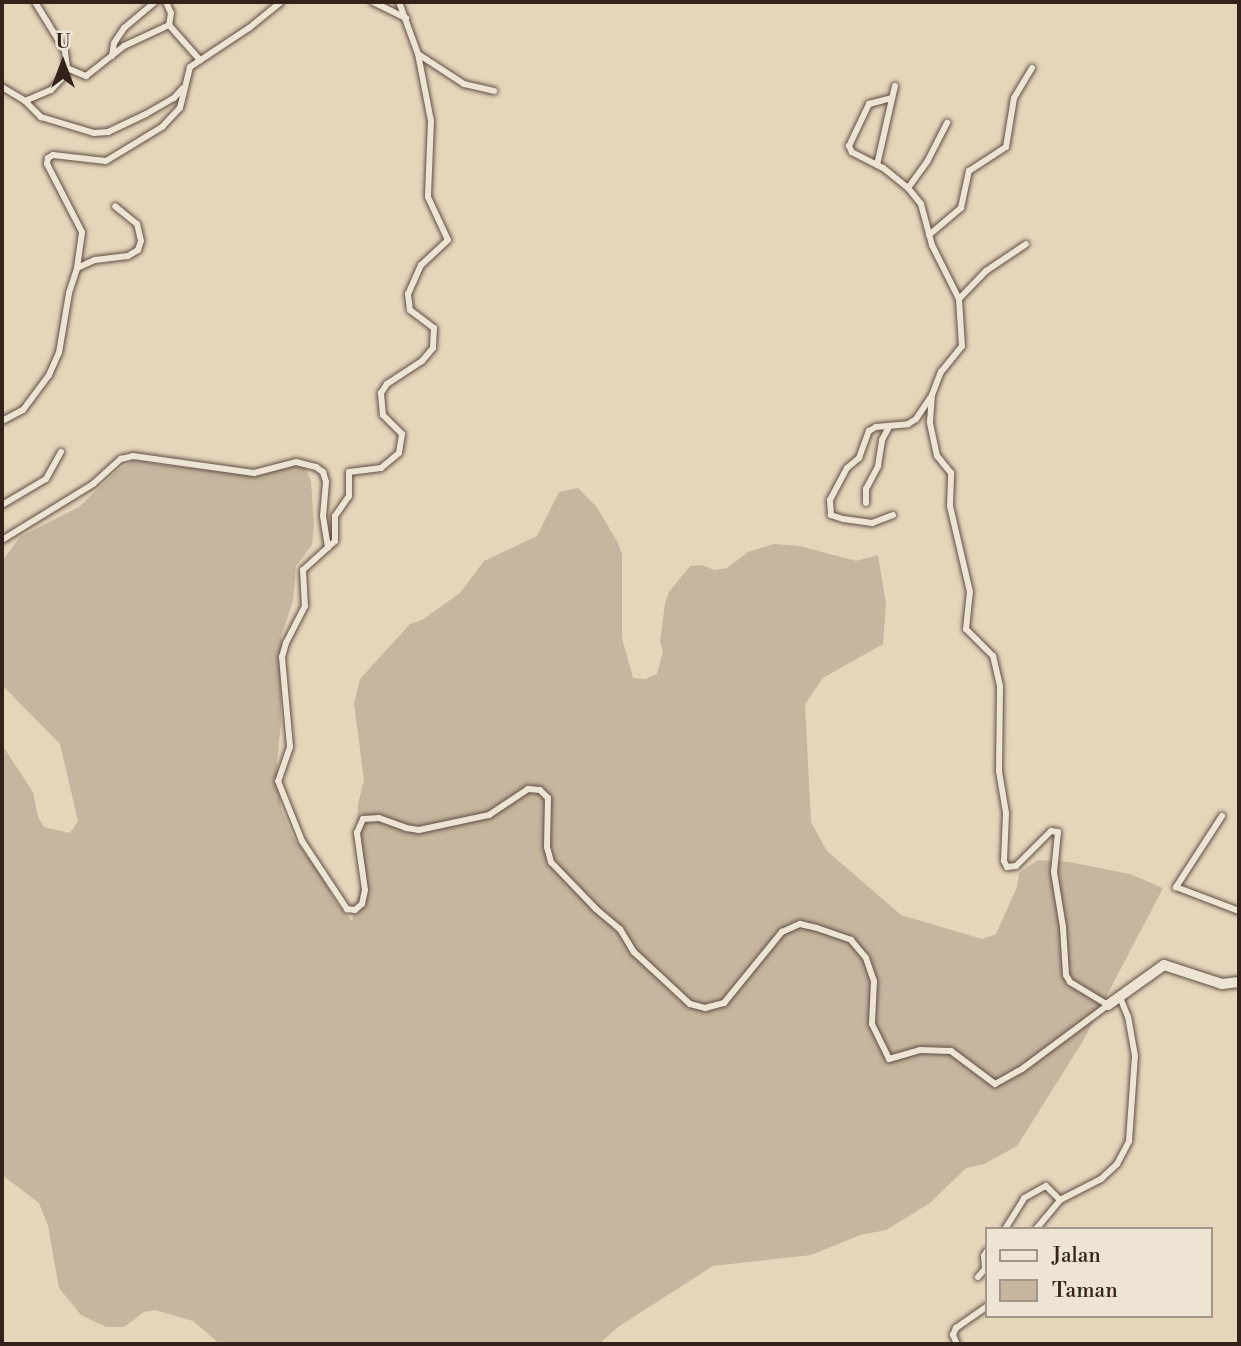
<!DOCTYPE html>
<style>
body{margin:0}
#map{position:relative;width:1241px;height:1346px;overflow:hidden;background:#e4d5bb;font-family:"Libre Bodoni",serif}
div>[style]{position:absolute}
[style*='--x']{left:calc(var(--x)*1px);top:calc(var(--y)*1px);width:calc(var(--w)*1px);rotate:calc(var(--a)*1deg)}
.green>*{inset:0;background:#c6b6a0}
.roads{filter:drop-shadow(0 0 2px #5f4e42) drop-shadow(0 0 2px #5f4e42)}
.street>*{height:6px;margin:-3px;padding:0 3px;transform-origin:3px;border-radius:3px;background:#ede4d3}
.secondary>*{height:10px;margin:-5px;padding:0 5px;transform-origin:5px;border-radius:5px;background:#ede4d3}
span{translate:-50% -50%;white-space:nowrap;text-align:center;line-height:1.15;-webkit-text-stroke:6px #ede4d3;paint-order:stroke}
.frame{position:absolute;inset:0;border:4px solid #33211a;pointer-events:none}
.legend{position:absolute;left:985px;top:1227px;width:228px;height:91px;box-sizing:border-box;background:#ede4d3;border:2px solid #a39689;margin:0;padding:9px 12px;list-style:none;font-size:21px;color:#33211a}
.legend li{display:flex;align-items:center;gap:14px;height:35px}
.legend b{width:35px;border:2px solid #a39689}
.north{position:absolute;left:28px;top:28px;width:70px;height:70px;-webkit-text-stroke:5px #ede4d3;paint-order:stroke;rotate:0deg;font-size:19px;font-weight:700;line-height:28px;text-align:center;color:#33211a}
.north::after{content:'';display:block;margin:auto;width:24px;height:32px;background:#33211a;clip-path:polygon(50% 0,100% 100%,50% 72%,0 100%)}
</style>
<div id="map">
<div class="green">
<div style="clip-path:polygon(145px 460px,157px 464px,243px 474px,293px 464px,305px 467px,311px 481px,314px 526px,312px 545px,296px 566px,293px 601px,281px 637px,284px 650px,280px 660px,281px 723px,277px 762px,281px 808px,293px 837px,323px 878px,336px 903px,352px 921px,364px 871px,357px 833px,358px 804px,364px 780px,354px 704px,360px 679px,410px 624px,422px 620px,460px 593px,484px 561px,537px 536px,559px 492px,578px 488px,596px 506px,617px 541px,622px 554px,622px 638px,633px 678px,645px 679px,657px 674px,663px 651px,660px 642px,665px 603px,669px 592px,690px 566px,702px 565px,714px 570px,727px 568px,748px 552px,774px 544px,800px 546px,856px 561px,878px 555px,886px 604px,883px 644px,823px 678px,805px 704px,811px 822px,827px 851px,901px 915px,982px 939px,996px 934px,1017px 887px,1019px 873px,1038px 860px,1069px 862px,1130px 874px,1163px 888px,1083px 1041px,1017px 1146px,984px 1164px,966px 1168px,930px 1203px,886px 1230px,860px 1235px,811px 1255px,713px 1266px,618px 1327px,599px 1344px,220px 1344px,193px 1321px,155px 1310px,144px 1312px,124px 1327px,106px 1327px,81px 1315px,59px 1288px,48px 1226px,39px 1203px,2px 1175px,2px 745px,33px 792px,38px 817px,44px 827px,70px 833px,78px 821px,60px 744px,2px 685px,2px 561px,20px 537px,79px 507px,117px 471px,132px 461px)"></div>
</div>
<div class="roads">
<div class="street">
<div style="--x:166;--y:2;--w:12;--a:66"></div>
<div style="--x:171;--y:13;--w:12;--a:99"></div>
<div style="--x:373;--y:2;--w:37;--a:26"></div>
<div style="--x:399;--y:2;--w:55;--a:69.9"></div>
<div style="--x:418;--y:54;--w:68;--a:79"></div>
<div style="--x:431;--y:121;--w:76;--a:92.3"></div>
<div style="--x:428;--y:197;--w:47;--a:65.1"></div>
<div style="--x:448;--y:240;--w:37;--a:137"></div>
<div style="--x:421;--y:265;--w:32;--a:114"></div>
<div style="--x:408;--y:294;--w:16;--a:83"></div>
<div style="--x:410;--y:310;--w:30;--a:37"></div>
<div style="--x:434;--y:328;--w:20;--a:93"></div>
<div style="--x:433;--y:348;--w:17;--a:130"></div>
<div style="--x:422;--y:361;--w:42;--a:146.7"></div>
<div style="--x:387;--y:384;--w:11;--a:124"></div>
<div style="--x:381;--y:393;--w:22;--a:85"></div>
<div style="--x:383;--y:415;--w:27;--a:45"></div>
<div style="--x:402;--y:434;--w:19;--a:99"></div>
<div style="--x:399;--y:453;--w:23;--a:140"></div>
<div style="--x:381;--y:468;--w:32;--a:173"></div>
<div style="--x:349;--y:472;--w:24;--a:90"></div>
<div style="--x:349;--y:496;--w:24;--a:125"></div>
<div style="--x:335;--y:516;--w:25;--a:90"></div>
<div style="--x:335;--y:541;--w:43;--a:137.8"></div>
<div style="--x:303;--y:570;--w:36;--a:87"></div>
<div style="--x:305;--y:606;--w:42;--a:117.2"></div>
<div style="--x:286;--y:643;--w:15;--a:106"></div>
<div style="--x:282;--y:657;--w:90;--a:84.9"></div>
<div style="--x:290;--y:747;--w:36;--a:109"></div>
<div style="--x:278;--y:781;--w:65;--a:68.2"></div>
<div style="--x:302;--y:841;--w:82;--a:56.5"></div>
<div style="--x:347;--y:909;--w:8;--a:7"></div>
<div style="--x:355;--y:910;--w:9;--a:-41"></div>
<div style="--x:362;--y:904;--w:14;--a:-78"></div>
<div style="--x:365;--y:890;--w:58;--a:-98"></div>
<div style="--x:357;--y:833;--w:15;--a:-67"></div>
<div style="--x:363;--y:819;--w:16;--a:-4"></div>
<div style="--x:379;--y:818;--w:29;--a:20"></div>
<div style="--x:406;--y:828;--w:13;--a:9"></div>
<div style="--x:419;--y:830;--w:72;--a:-12.1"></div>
<div style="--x:489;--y:815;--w:47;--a:-33.7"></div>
<div style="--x:528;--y:789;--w:12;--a:5"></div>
<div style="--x:540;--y:790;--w:11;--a:45"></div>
<div style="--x:548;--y:798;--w:49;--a:91.2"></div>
<div style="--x:547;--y:847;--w:16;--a:75"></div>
<div style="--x:551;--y:862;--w:65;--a:46.2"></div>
<div style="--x:596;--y:909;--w:31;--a:40"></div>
<div style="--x:620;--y:929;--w:27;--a:59"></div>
<div style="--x:634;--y:952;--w:76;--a:42.9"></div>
<div style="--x:690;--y:1004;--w:16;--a:15"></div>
<div style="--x:705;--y:1008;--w:20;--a:-15"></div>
<div style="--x:724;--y:1003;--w:92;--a:-50.8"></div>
<div style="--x:782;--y:932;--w:20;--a:-24"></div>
<div style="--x:800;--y:924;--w:17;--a:13"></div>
<div style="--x:817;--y:928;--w:36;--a:19"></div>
<div style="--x:851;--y:940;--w:23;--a:50"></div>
<div style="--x:866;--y:958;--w:24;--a:71"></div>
<div style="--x:874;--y:981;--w:43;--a:92.7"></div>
<div style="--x:872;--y:1024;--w:39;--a:64"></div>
<div style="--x:889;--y:1059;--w:32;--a:-16"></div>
<div style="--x:920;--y:1050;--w:31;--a:2"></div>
<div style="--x:951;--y:1051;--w:55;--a:36.9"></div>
<div style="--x:995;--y:1084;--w:31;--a:-29"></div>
<div style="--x:1022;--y:1069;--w:107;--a:-36.7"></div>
<div style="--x:1108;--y:1005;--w:44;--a:-148.8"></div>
<div style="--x:1070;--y:982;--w:8;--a:-120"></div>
<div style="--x:1066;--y:975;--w:48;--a:-93.6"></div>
<div style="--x:1063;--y:927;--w:56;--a:-99.3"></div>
<div style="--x:1054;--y:872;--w:40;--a:-84.3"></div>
<div style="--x:1058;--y:832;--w:7;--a:-172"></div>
<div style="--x:1051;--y:831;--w:49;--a:135"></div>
<div style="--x:1016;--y:866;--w:9;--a:174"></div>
<div style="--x:1007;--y:867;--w:7;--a:-117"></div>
<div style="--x:1004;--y:861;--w:48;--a:-87.6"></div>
<div style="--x:1006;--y:813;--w:43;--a:-99.5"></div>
<div style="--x:999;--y:771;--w:85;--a:-89.3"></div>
<div style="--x:1000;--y:686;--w:31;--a:-103"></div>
<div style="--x:993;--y:656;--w:38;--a:-135"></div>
<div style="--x:966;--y:629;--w:37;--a:-84"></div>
<div style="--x:970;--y:592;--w:88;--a:-103.1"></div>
<div style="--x:950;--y:506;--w:33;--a:-88"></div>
<div style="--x:951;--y:473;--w:22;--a:-129"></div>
<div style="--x:937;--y:456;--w:35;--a:-102"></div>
<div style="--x:930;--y:422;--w:27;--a:-86"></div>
<div style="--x:932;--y:395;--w:25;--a:-69"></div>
<div style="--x:941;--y:372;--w:33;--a:-51"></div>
<div style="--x:962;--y:346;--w:47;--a:-93.7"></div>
<div style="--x:959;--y:299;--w:60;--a:-116.6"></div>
<div style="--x:932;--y:245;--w:42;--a:-105"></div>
<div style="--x:921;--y:204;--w:21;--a:-129"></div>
<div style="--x:908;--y:188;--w:32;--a:-141"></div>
<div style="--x:883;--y:168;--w:35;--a:-153"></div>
<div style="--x:852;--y:152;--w:7;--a:-117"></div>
<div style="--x:849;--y:146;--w:47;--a:-64.5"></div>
<div style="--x:869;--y:104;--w:23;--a:-15"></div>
<div style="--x:418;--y:54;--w:55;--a:33.1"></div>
<div style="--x:464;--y:84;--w:31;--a:13"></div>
<div style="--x:112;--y:56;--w:13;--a:-81"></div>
<div style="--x:114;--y:43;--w:18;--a:-56"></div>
<div style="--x:124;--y:28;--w:40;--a:-40"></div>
<div style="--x:67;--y:68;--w:21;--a:23"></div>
<div style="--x:86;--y:76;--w:48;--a:-38.3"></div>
<div style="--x:124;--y:46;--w:50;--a:-25"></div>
<div style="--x:169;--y:25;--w:47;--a:48.5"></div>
<div style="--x:2;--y:87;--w:27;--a:31"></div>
<div style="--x:25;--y:101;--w:23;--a:45"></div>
<div style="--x:41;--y:117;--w:55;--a:16.8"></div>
<div style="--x:94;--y:133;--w:14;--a:-4"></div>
<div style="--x:108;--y:132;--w:42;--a:-25.3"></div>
<div style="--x:146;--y:114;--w:32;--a:-30"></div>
<div style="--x:174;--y:98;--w:13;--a:-48"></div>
<div style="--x:25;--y:101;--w:28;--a:-23"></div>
<div style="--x:51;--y:90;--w:21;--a:-47"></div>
<div style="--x:65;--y:75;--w:7;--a:-74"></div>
<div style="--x:67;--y:68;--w:17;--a:-97"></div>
<div style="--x:65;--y:51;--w:57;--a:-121.5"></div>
<div style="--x:877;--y:165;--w:81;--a:-77.2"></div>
<div style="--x:908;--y:188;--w:34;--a:-54"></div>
<div style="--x:928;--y:160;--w:42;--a:-62.8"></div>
<div style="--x:929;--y:235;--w:42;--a:-40.2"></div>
<div style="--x:961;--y:208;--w:38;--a:-78"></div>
<div style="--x:969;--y:171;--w:44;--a:-33"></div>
<div style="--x:1006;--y:147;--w:50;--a:-80.7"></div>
<div style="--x:1014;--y:98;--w:35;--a:-59"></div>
<div style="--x:77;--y:268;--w:20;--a:-24"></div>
<div style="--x:95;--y:260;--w:33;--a:-7"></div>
<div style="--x:128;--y:256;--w:12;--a:-31"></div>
<div style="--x:138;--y:250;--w:9;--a:-72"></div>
<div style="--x:141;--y:241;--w:17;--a:-103"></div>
<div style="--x:137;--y:224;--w:28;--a:-141"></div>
<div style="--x:959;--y:299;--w:39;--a:-46"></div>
<div style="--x:986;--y:271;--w:48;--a:-34"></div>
<div style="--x:2;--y:421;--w:24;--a:-28"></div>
<div style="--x:23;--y:410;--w:44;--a:-53.4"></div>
<div style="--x:49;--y:375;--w:24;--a:-66"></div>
<div style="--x:59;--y:353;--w:61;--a:-80.5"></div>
<div style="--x:69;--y:293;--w:26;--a:-72"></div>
<div style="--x:77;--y:268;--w:36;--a:-82"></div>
<div style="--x:82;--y:232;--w:76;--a:-117.2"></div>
<div style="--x:47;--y:164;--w:6;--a:-81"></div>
<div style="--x:48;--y:158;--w:6;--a:-31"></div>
<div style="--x:53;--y:155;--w:53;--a:6.5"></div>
<div style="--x:106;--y:161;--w:66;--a:-31.3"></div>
<div style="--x:162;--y:127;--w:26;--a:-47"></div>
<div style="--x:180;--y:108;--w:42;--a:-76.3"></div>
<div style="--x:190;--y:67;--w:71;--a:-33.5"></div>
<div style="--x:249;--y:28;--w:41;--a:-39.1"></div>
<div style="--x:866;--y:503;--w:14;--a:-90"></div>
<div style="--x:866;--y:489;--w:26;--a:-62"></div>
<div style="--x:878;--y:466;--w:26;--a:-81"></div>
<div style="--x:882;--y:440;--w:15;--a:-62"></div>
<div style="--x:2;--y:505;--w:51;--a:-30.6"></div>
<div style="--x:46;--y:479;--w:31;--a:-61"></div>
<div style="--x:893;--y:515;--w:22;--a:159"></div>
<div style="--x:872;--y:523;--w:29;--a:-172"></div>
<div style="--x:843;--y:519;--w:13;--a:-162"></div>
<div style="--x:831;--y:515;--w:15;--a:-94"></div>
<div style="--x:830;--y:500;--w:36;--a:-62"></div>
<div style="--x:847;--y:468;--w:16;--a:-40"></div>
<div style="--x:859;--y:458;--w:29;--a:-70"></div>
<div style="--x:869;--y:431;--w:8;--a:-30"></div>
<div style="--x:876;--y:427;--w:32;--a:-5"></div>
<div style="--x:908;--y:424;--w:9;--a:-32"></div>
<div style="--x:916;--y:419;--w:27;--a:-56"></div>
<div style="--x:2;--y:540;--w:107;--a:-31.6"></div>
<div style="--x:93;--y:484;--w:38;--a:-42"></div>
<div style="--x:121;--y:459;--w:12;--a:-14"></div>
<div style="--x:133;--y:456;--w:122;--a:8"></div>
<div style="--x:254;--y:473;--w:43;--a:-14.7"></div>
<div style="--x:296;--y:462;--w:21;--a:14"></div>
<div style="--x:316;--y:467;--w:9;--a:36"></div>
<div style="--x:323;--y:472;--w:10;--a:73"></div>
<div style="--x:326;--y:482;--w:34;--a:95"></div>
<div style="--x:323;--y:516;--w:32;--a:81"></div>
<div style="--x:1222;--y:816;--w:85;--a:122.9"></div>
<div style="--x:1176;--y:887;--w:67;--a:20.9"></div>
<div style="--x:1005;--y:1229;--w:36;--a:-58"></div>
<div style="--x:1024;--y:1198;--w:25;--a:-29"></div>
<div style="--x:1046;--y:1186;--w:20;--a:45"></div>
<div style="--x:1036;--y:1229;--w:38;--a:-50"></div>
<div style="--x:1060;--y:1200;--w:46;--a:-27.1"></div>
<div style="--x:1101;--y:1179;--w:22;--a:-43"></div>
<div style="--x:1117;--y:1164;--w:26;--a:-62"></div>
<div style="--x:1129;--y:1141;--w:85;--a:-86"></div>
<div style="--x:1135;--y:1056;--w:40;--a:-100"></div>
<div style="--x:1128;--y:1017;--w:22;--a:-112"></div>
<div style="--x:978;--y:1277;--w:11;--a:-49"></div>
<div style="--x:985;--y:1269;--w:13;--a:-94"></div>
<div style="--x:984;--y:1256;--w:6;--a:-59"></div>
<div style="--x:957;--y:1344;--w:10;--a:-114"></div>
<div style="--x:953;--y:1335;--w:8;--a:-67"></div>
<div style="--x:956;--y:1328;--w:38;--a:-35"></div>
</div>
<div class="secondary">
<div style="--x:1108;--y:1005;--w:69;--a:-35.5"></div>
<div style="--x:1164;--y:965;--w:61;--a:18.1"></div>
<div style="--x:1222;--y:984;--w:17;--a:-7"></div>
</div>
</div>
<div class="frame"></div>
<ul class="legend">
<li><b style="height:9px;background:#ede4d3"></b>Jalan</li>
<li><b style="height:19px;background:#c6b6a0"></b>Taman</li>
</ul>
<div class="north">U</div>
</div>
